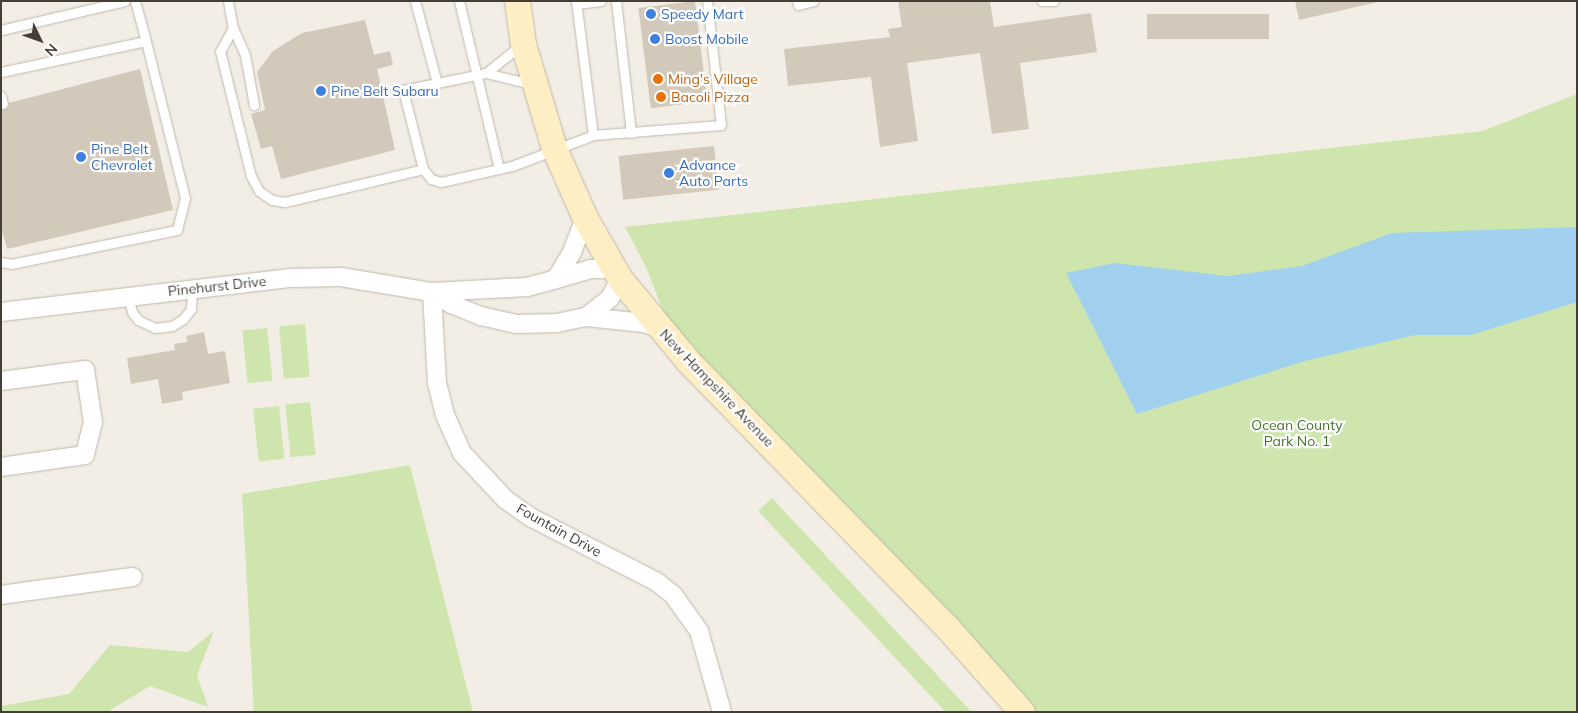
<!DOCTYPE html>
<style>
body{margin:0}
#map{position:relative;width:1578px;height:713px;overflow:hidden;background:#f2eee5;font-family:Mulish,sans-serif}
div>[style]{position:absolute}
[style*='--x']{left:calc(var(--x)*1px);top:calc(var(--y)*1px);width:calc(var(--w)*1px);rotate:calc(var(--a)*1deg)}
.green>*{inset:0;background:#cee6ae;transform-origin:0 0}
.water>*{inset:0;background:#a1d1ef}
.building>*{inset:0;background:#d3c9ba;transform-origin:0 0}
.roads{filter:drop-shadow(0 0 1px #c0b8ab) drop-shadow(0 0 1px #c0b8ab)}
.lane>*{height:9px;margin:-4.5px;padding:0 4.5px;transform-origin:4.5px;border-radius:4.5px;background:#fff}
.street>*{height:18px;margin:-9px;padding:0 9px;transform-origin:9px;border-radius:9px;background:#fff}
.secondary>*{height:25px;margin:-12.5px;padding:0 12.5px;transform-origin:12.5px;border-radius:12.5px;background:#feeec3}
.dots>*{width:14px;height:14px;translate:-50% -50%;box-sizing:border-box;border:2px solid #fff;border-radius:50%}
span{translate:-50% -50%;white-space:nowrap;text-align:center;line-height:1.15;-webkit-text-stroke:4.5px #fff;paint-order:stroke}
.shop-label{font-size:14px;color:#366cbe}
.left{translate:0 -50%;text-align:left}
.food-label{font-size:14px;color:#c56008}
.street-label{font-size:14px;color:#443e35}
.park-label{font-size:14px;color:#487529}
.frame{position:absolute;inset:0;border:2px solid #443e35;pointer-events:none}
.north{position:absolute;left:15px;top:15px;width:50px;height:50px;-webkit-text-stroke:4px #fff;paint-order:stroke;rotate:132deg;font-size:14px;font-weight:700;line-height:20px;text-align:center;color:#443e35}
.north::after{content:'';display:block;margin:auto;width:18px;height:22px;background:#443e35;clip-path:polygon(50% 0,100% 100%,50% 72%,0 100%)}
</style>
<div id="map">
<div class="green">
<div style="clip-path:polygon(1577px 94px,1577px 712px,1023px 712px,667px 321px,646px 267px,625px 227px,1483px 131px)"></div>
<div style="left:305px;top:324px;width:53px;height:26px;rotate:85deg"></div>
<div style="left:267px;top:328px;width:53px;height:25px;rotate:84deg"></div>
<div style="left:310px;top:402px;width:53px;height:25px;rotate:84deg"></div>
<div style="left:279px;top:406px;width:53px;height:26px;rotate:84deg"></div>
<div style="clip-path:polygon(410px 465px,473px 712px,254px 712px,242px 494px)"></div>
<div style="left:772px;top:498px;width:293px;height:19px;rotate:47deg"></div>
<div style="clip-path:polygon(214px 631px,197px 675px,208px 707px,150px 686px,107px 712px,1px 712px,1px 706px,69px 694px,110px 645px,188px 652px)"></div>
</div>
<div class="water">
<div style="clip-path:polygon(1577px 227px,1577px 302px,1471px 335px,1415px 335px,1305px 361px,1137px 414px,1066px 273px,1115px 263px,1228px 276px,1302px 266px,1392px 233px)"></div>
</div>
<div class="building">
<div style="left:695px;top:1px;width:101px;height:57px;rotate:83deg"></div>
<div style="clip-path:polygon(898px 1px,990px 1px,994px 27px,1091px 13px,1097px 52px,1020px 63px,1029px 129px,992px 134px,980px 53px,907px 63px,918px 141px,880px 147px,871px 77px,788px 86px,784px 49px,890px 37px,888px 29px,902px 27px)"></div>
<div style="clip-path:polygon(1295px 1px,1378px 1px,1378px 2px,1299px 20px)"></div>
<div style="left:1269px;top:14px;width:25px;height:122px;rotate:90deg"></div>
<div style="clip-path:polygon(365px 20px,374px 55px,390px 51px,393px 65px,377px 69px,395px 150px,281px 179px,272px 146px,261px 149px,251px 114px,265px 110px,257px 72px,273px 51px,302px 33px)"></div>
<div style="clip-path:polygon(140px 69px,173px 210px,7px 249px,1px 227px,1px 105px)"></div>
<div style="left:714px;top:146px;width:44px;height:96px;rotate:84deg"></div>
<div style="clip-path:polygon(204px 332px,208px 354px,225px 351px,230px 383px,182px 392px,183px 400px,162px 404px,158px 379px,131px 384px,127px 358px,175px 350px,174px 344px,187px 342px,186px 336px)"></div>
</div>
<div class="roads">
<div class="lane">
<div style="--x:228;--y:1;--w:27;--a:80"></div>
<div style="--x:233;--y:28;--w:26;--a:119"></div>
<div style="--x:220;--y:51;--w:129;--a:76.1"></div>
<div style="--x:251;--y:176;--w:17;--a:62"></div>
<div style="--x:259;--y:191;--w:16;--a:35"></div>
<div style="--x:272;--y:200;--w:13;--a:9"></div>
<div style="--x:285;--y:202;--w:142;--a:-13.4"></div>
<div style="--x:423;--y:169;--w:81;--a:-104.2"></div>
<div style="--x:403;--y:90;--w:85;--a:-11.6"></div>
<div style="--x:486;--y:73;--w:46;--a:13.7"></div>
<div style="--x:415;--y:1;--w:85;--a:75"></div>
<div style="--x:459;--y:1;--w:173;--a:76.6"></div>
<div style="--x:616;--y:1;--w:133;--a:83.5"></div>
<div style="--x:797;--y:1;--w:4;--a:76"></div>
<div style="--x:798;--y:5;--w:16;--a:-14"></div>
<div style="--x:1042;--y:1;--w:12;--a:0"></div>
<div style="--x:577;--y:4;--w:24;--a:-7"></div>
<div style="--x:233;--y:28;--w:30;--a:66"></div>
<div style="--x:245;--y:55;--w:51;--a:79.8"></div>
<div style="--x:1;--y:30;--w:127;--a:-13.2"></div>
<div style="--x:1;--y:72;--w:148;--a:-12.1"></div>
<div style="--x:146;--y:41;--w:41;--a:-105.4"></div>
<div style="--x:486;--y:73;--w:45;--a:-38.7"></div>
<div style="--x:1;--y:96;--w:8;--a:76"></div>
<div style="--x:593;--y:135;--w:128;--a:-4.5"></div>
<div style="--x:721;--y:125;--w:125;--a:-96.4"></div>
<div style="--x:423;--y:169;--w:13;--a:51"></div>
<div style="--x:431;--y:179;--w:10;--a:17"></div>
<div style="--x:441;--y:182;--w:73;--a:-12.7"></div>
<div style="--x:512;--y:166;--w:87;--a:-20.9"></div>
<div style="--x:593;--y:135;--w:135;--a:-97.2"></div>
<div style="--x:1;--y:262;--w:10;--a:11"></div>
<div style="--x:11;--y:264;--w:169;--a:-11.6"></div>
<div style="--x:177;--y:230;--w:33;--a:-76"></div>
<div style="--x:185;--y:198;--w:162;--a:-104"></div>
<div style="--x:128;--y:296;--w:16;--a:76"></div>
<div style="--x:132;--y:312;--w:10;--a:53"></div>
<div style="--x:138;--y:320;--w:19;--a:25"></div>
<div style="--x:155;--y:328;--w:17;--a:-7"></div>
<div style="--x:172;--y:326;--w:13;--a:-32"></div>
<div style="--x:183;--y:319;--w:13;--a:-51"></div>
<div style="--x:191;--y:309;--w:20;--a:-87"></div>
</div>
<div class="street">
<div style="--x:556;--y:279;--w:35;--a:-16"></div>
<div style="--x:590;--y:269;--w:24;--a:0"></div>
<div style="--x:432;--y:292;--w:91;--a:86.9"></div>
<div style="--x:437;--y:383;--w:33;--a:76"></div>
<div style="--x:445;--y:415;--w:42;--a:65.9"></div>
<div style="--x:462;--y:453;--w:64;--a:46.9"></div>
<div style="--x:506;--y:500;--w:32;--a:35"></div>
<div style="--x:532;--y:518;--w:140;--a:27.1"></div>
<div style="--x:657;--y:582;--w:22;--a:39"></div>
<div style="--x:674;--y:596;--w:43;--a:54.5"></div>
<div style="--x:699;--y:631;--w:84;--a:74.1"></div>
<div style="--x:432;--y:292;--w:22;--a:32"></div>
<div style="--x:451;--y:304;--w:32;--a:22"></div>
<div style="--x:481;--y:316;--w:36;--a:13"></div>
<div style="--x:516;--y:324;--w:41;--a:-1.4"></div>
<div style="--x:557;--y:323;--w:30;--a:-12"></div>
<div style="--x:586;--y:317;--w:31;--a:-38"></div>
<div style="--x:610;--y:298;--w:21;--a:-62"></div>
<div style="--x:1;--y:312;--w:292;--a:-6.7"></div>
<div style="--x:291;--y:278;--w:50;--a:-1.1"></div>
<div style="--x:341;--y:277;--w:92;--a:9.4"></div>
<div style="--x:432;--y:292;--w:95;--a:-3"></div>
<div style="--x:527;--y:287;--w:30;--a:-15"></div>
<div style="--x:556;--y:279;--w:31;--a:-59"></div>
<div style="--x:572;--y:252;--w:36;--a:-69"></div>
<div style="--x:586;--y:317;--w:59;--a:5.8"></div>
<div style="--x:645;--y:323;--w:14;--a:21"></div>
<div style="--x:1;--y:381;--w:85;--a:-7.5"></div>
<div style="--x:85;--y:370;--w:53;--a:81.3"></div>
<div style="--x:93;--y:422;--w:34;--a:104"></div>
<div style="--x:85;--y:455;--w:85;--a:171.9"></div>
<div style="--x:1;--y:595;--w:133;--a:-7.8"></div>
</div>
<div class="secondary">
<div style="--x:517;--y:1;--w:43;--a:82.1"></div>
<div style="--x:523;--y:44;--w:109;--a:73.4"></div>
<div style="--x:554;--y:148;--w:77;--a:66.1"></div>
<div style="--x:585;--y:218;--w:70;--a:60.2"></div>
<div style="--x:620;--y:279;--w:107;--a:50.3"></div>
<div style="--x:688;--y:361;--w:368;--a:45.8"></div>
<div style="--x:945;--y:625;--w:116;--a:48.5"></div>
</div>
</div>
<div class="dots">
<div style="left:651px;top:14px;background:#3f7fe0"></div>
<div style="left:655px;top:39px;background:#3f7fe0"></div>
<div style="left:658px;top:79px;background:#e8710a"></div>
<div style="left:321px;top:91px;background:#3f7fe0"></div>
<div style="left:661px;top:97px;background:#e8710a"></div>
<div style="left:81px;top:157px;background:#3f7fe0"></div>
<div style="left:669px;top:173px;background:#3f7fe0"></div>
</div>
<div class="shop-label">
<span class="left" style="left:661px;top:14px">Speedy Mart</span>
<span class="left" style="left:665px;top:39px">Boost Mobile</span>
<span class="left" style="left:331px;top:91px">Pine Belt Subaru</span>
<span class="left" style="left:91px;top:157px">Pine Belt<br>Chevrolet</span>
<span class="left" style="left:679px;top:173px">Advance<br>Auto Parts</span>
</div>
<div class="food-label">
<span class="left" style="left:668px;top:79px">Ming's Village</span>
<span class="left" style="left:671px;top:97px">Bacoli Pizza</span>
</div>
<div class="street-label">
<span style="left:217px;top:286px;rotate:-6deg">Pinehurst Drive</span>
<span style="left:717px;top:388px;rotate:46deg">New Hampshire Avenue</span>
<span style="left:559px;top:530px;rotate:29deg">Fountain Drive</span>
</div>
<div class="park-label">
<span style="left:1297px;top:433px">Ocean County<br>Park No. 1</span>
</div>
<div class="frame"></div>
<div class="north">N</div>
</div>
